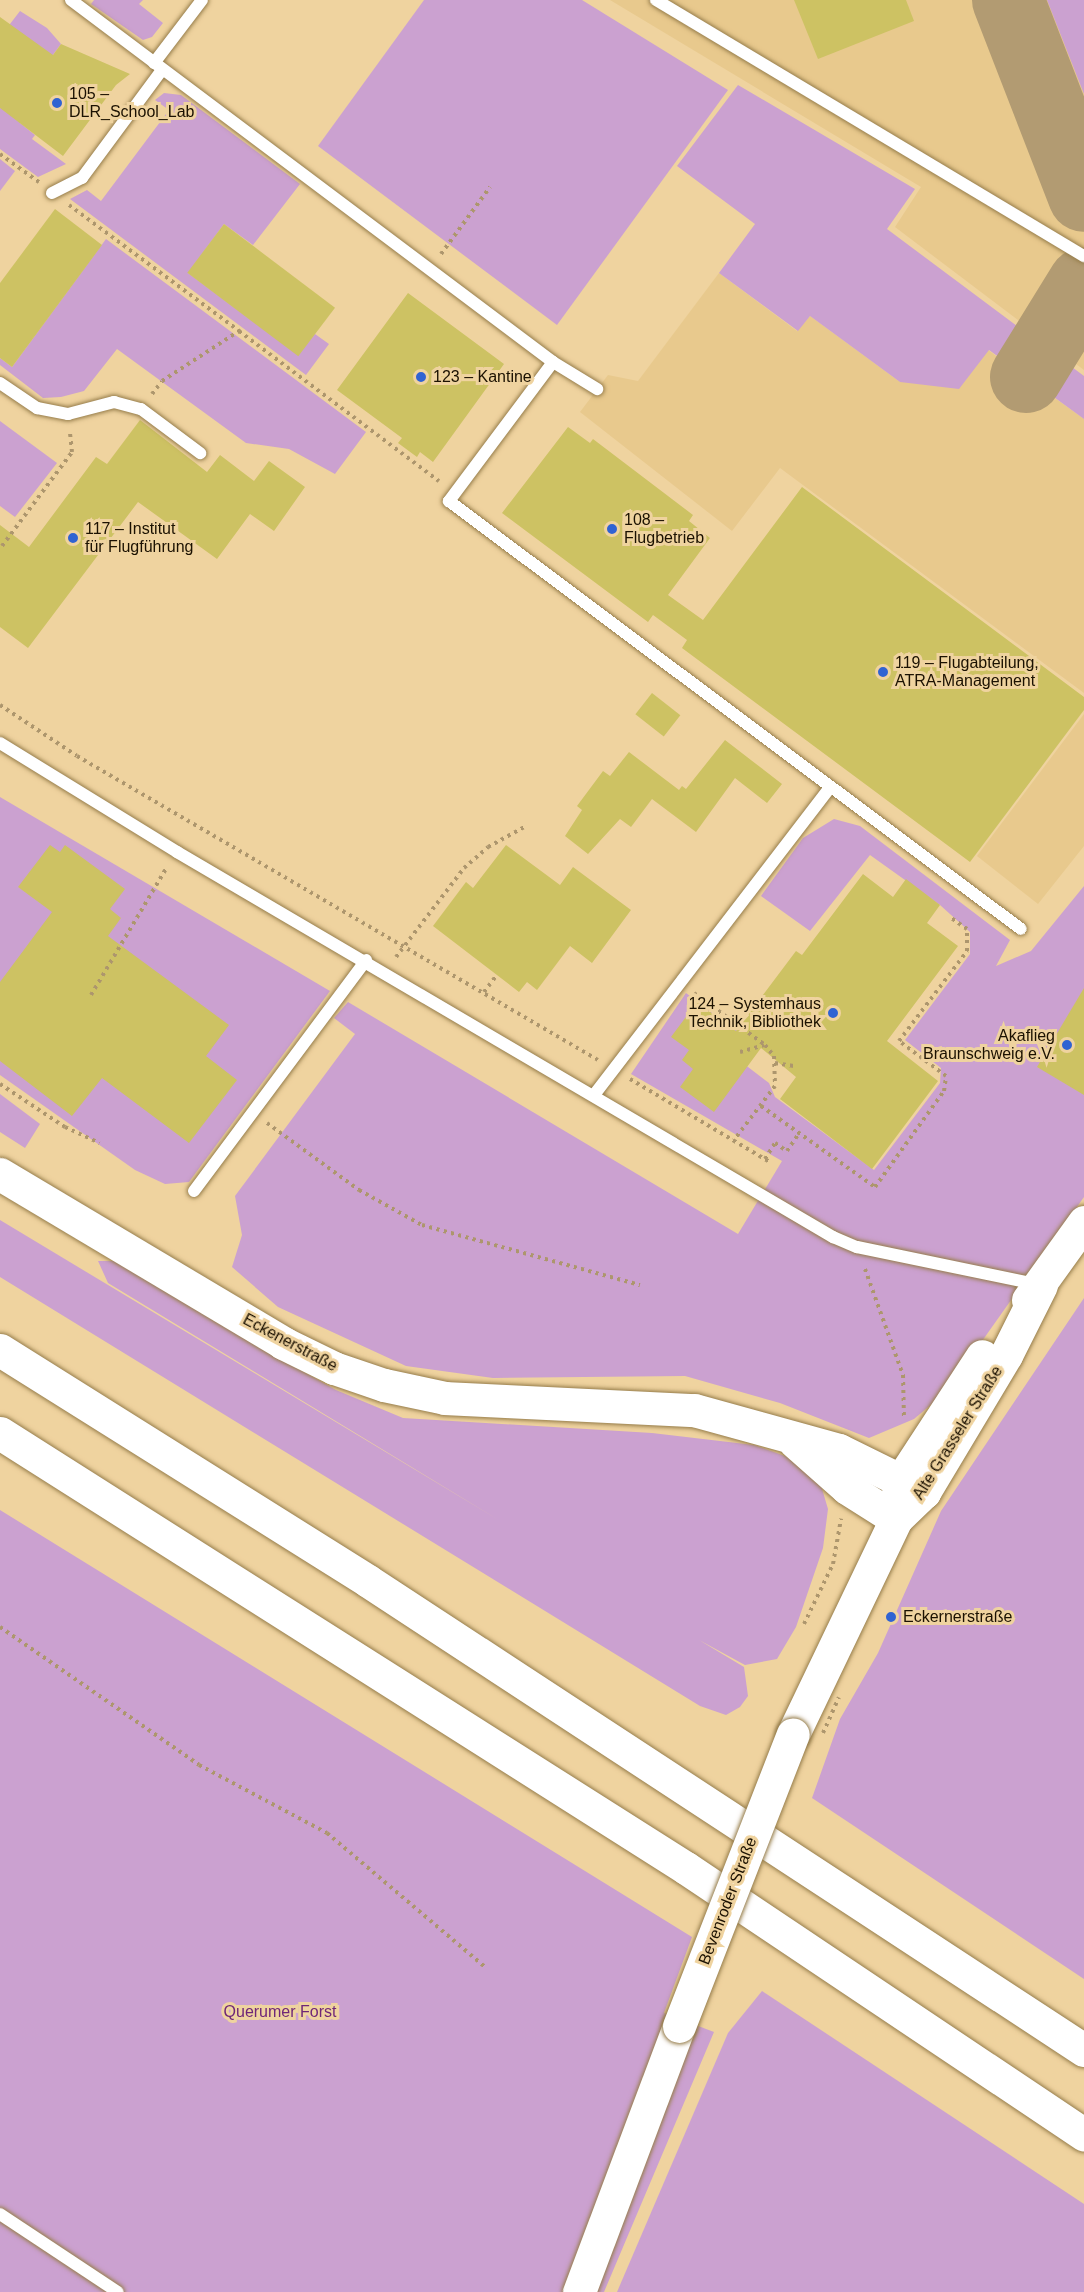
<!DOCTYPE html>
<meta charset="utf-8">
<style>
body{margin:0}
#map{position:relative;width:1084px;height:2292px;overflow:hidden;background:#efd39f;font-family:Arial,sans-serif}
div>[style]{position:absolute}
[style*='--x']{left:calc(var(--x)*1px);top:calc(var(--y)*1px);width:calc(var(--w)*1px);rotate:calc(var(--a)*1deg)}
.built>*{inset:0;background:#e8c98d}
.green>*{inset:0;background:#cba1d0}
.taxiway>*{height:72px;margin:-36px;padding:0 36px;transform-origin:36px;border-radius:36px;background:#b29b72}
.building>*{inset:0;background:#cdc263;transform-origin:0 0}
.path>*{height:4px;margin-top:-2px;transform-origin:0;background:repeating-linear-gradient(90deg,#ad966d 0 3px,transparent 0 7.5px)}
.roads{filter:drop-shadow(0 0 2px #967d4b) drop-shadow(0 0 2px #967d4b)}
.service>*{height:12px;margin:-6px;padding:0 6px;transform-origin:6px;border-radius:6px;background:#fff}
.secondary>*{height:33px;margin:-16.5px;padding:0 16.5px;transform-origin:16.5px;border-radius:16.5px;background:#fff}
.motorway>*{height:33px;margin:-16.5px;padding:0 16.5px;transform-origin:16.5px;border-radius:16.5px;background:#fff}
.path-bridge>*{height:4px;margin-top:-2px;transform-origin:0;background:repeating-linear-gradient(90deg,#ad966d 0 3px,transparent 0 7.5px)}
.bridges{filter:drop-shadow(0 0 2px #967d4b) drop-shadow(0 0 2px #967d4b)}
.secondary-bridge>*{height:33px;margin:-16.5px;padding:0 16.5px;transform-origin:16.5px;border-radius:16.5px;background:#fff}
.dots>*{width:16px;height:16px;translate:-50% -50%;box-sizing:border-box;border:3px solid #efd39f;border-radius:50%}
span{translate:-50% -50%;white-space:nowrap;text-align:center;line-height:1.15;-webkit-text-stroke:6px #efd39f;paint-order:stroke}
.poi-label{font-size:16px;color:#1b1101}
.left{translate:0 -50%;text-align:left}
.right{translate:-100% -50%;text-align:right}
.street-label{font-size:16px;color:#1b1101}
.park-label{font-size:16px;color:#6f2678}
</style>
<div id="map">
<div class="built">
<div style="clip-path:polygon(610px 0,1084px 0,1084px 370px,895px 227px,921px 187px)"></div>
<div style="clip-path:polygon(719px 273px,797px 331px,810px 316px,900px 382px,988px 350px,1084px 419px,1084px 693px,780px 468px,732px 531px,580px 412px,608px 375px,638px 381px)"></div>
<div style="clip-path:polygon(1084px 714px,1084px 846px,1038px 904px,977px 856px)"></div>
</div>
<div class="green">
<div style="clip-path:polygon(94px 0,143px 0,139px 4px,163px 23px,152px 37px,143px 40px,91px 4px)"></div>
<div style="clip-path:polygon(424px 0,582px 0,728px 90px,557px 325px,318px 146px)"></div>
<div style="clip-path:polygon(1047px 0,1084px 0,1084px 94px)"></div>
<div style="clip-path:polygon(20px 11px,47px 28px,61px 44px,35px 79px,20px 123px,35px 135px,32px 139px,66px 164px,38px 177px,0 149px,0 94px,10px 24px)"></div>
<div style="clip-path:polygon(738px 85px,915px 189px,887px 229px,1084px 376px,1084px 419px,989px 350px,959px 389px,900px 382px,810px 316px,798px 331px,719px 273px,755px 224px,677px 166px)"></div>
<div style="clip-path:polygon(164px 93px,181px 95px,300px 184px,253px 245px,224px 224px,188px 273px,298px 355px,315px 334px,329px 344px,306px 375px,70px 199px,87px 190px,101px 201px,169px 110px,155px 100px)"></div>
<div style="clip-path:polygon(0 159px,15px 171px,0 191px)"></div>
<div style="clip-path:polygon(106px 239px,366px 432px,335px 474px,289px 449px,246px 443px,117px 349px,84px 391px,61px 397px,43px 398px,0 365px,0 358px,12px 367px)"></div>
<div style="clip-path:polygon(0 421px,57px 463px,15px 517px,0 506px)"></div>
<div style="clip-path:polygon(0 797px,330px 991px,189px 1182px,165px 1184px,135px 1170px,0 1075px)"></div>
<div style="clip-path:polygon(834px 819px,860px 826px,1010px 940px,996px 966px,1031px 951px,1084px 886px,1084px 1197px,946px 1392px,914px 1419px,869px 1438px,780px 1403px,685px 1376px,493px 1378px,406px 1366px,278px 1307px,232px 1267px,242px 1235px,235px 1196px,355px 1034px,334px 1018px,348px 1002px,738px 1234px,782px 1161px,631px 1074px,686px 993px,744px 1036px,731px 1054px,769px 1083px,775px 1097px,874px 1170px,940px 1083px,941px 1068px,905px 1040px,970px 954px,970px 932px,940px 905px,870px 855px,810px 931px,761px 896px,803px 838px)"></div>
<div style="clip-path:polygon(0 1094px,40px 1124px,25px 1148px,0 1132px)"></div>
<div style="clip-path:polygon(0 1220px,502px 1522px,108px 1283px,98px 1261px,121px 1261px,261px 1348px,336px 1390px,403px 1418px,652px 1433px,754px 1445px,785px 1456px,820px 1482px,828px 1509px,823px 1548px,796px 1627px,777px 1659px,745px 1665px,699px 1640px,744px 1667px,748px 1696px,740px 1707px,726px 1715px,700px 1706px,0 1277px)"></div>
<div style="clip-path:polygon(1084px 1298px,1084px 1979px,812px 1798px,840px 1719px,878px 1653px,941px 1511px)"></div>
<div style="clip-path:polygon(0 1510px,692px 1937px,664px 2013px,714px 2032px,604px 2292px,0 2292px)"></div>
<div style="clip-path:polygon(762px 1991px,1084px 2204px,1084px 2292px,617px 2292px,728px 2033px)"></div>
</div>
<div class="taxiway">
<div style="--x:1008;--y:0;--w:210;--a:68.8"></div>
<div style="--x:1026;--y:377;--w:110;--a:-58.3"></div>
</div>
<div class="building">
<div style="clip-path:polygon(794px 0,906px 0,914px 21px,818px 59px)"></div>
<div style="clip-path:polygon(0 17px,53px 55px,61px 44px,130px 74px,116px 85px,63px 156px,0 108px)"></div>
<div style="clip-path:polygon(55px 209px,102px 245px,12px 367px,0 358px,0 283px)"></div>
<div style="left:224px;top:224px;width:139px;height:61px;rotate:37deg"></div>
<div style="clip-path:polygon(408px 293px,504px 364px,433px 462px,420px 452px,417px 457px,398px 443px,402px 438px,337px 390px)"></div>
<div style="clip-path:polygon(140px 420px,207px 472px,220px 455px,254px 481px,269px 461px,305px 487px,274px 531px,250px 514px,217px 559px,138px 502px,28px 648px,0 627px,0 525px,29px 547px,96px 457px,107px 464px)"></div>
<div style="clip-path:polygon(568px 427px,590px 443px,593px 439px,693px 515px,689px 521px,710px 538px,668px 595px,703px 620px,802px 487px,1084px 697px,1084px 710px,970px 862px,682px 648px,687px 640px,653px 615px,648px 622px,502px 513px)"></div>
<div style="left:652px;top:693px;width:36px;height:27px;rotate:38deg"></div>
<div style="clip-path:polygon(725px 740px,782px 784px,767px 803px,735px 778px,696px 832px,652px 799px,631px 827px,620px 819px,588px 854px,565px 836px,582px 810px,577px 806px,603px 771px,610px 776px,629px 752px,679px 790px,682px 786px,686px 789px)"></div>
<div style="clip-path:polygon(50px 845px,60px 852px,65px 845px,125px 889px,110px 909px,121px 918px,108px 936px,229px 1025px,206px 1056px,237px 1080px,189px 1143px,102px 1078px,72px 1116px,0 1061px,0 982px,52px 912px,18px 887px)"></div>
<div style="clip-path:polygon(506px 845px,560px 885px,573px 867px,631px 910px,592px 963px,570px 946px,537px 990px,527px 982px,519px 992px,433px 926px,466px 882px,473px 888px)"></div>
<div style="clip-path:polygon(863px 874px,893px 897px,906px 879px,940px 905px,927px 923px,958px 946px,887px 1041px,938px 1081px,872px 1169px,780px 1099px,796px 1077px,761px 1048px,714px 1112px,680px 1087px,693px 1069px,682px 1060px,689px 1050px,671px 1037px,697px 1002px,736px 1031px,796px 951px,802px 955px)"></div>
<div style="clip-path:polygon(1084px 988px,1084px 1095px,1037px 1067px)"></div>
</div>
<div class="path">
<div style="--x:0;--y:154;--w:48;--a:35.7"></div>
<div style="--x:69;--y:205;--w:212;--a:36.5"></div>
<div style="--x:441;--y:254;--w:83;--a:-53.8"></div>
<div style="--x:152;--y:394;--w:16;--a:-52"></div>
<div style="--x:162;--y:381;--w:92;--a:-33"></div>
<div style="--x:239;--y:331;--w:250;--a:36.9"></div>
<div style="--x:2;--y:546;--w:117;--a:-53.3"></div>
<div style="--x:72;--y:452;--w:20;--a:-96"></div>
<div style="--x:0;--y:705;--w:92;--a:33.5"></div>
<div style="--x:77;--y:756;--w:603;--a:30.26"></div>
<div style="--x:396;--y:957;--w:112;--a:-52.6"></div>
<div style="--x:464;--y:868;--w:32;--a:-41"></div>
<div style="--x:488;--y:847;--w:43;--a:-28.9"></div>
<div style="--x:484;--y:992;--w:21;--a:-53"></div>
<div style="--x:694;--y:993;--w:88;--a:36.2"></div>
<div style="--x:765;--y:1045;--w:14;--a:51"></div>
<div style="--x:774;--y:1056;--w:30;--a:88"></div>
<div style="--x:775;--y:1086;--w:68;--a:127.2"></div>
<div style="--x:91;--y:995;--w:149;--a:-59.3"></div>
<div style="--x:740;--y:1052;--w:25;--a:-16"></div>
<div style="--x:775;--y:1063;--w:19;--a:9"></div>
<div style="--x:630;--y:1079;--w:161;--a:30.7"></div>
<div style="--x:0;--y:1084;--w:78;--a:33.5"></div>
<div style="--x:65;--y:1127;--w:38;--a:25"></div>
<div style="--x:761;--y:1106;--w:140;--a:35.4"></div>
<div style="--x:875;--y:1187;--w:118;--a:-54.3"></div>
<div style="--x:944;--y:1091;--w:15;--a:-82"></div>
<div style="--x:946;--y:1076;--w:59;--a:-143.3"></div>
<div style="--x:899;--y:1041;--w:113;--a:-52.9"></div>
<div style="--x:967;--y:951;--w:22;--a:-90"></div>
<div style="--x:967;--y:929;--w:19;--a:-145"></div>
<div style="--x:267;--y:1123;--w:114;--a:36.1"></div>
<div style="--x:359;--y:1190;--w:72;--a:29.1"></div>
<div style="--x:422;--y:1225;--w:226;--a:15.4"></div>
<div style="--x:765;--y:1159;--w:19;--a:-58"></div>
<div style="--x:775;--y:1143;--w:14;--a:34"></div>
<div style="--x:787;--y:1151;--w:22;--a:-56"></div>
<div style="--x:865;--y:1269;--w:113;--a:70.3"></div>
<div style="--x:903;--y:1375;--w:45;--a:88.7"></div>
<div style="--x:804;--y:1624;--w:67;--a:-64.2"></div>
<div style="--x:833;--y:1564;--w:46;--a:-79.9"></div>
<div style="--x:0;--y:1627;--w:242;--a:34.7"></div>
<div style="--x:199;--y:1765;--w:145;--a:28"></div>
<div style="--x:327;--y:1833;--w:207;--a:40.3"></div>
</div>
<div class="roads">
<div class="service">
<div style="--x:71;--y:0;--w:603;--a:36.91"></div>
<div style="--x:553;--y:362;--w:174;--a:126.8"></div>
<div style="--x:449;--y:501;--w:714;--a:36.81"></div>
<div style="--x:656;--y:0;--w:499;--a:30.9"></div>
<div style="--x:154;--y:63;--w:79;--a:-52.7"></div>
<div style="--x:52;--y:193;--w:34;--a:-27"></div>
<div style="--x:82;--y:178;--w:134;--a:-53.5"></div>
<div style="--x:553;--y:362;--w:52;--a:31.5"></div>
<div style="--x:0;--y:383;--w:45;--a:34"></div>
<div style="--x:37;--y:408;--w:32;--a:11"></div>
<div style="--x:68;--y:414;--w:48;--a:-14.6"></div>
<div style="--x:114;--y:402;--w:28;--a:15"></div>
<div style="--x:141;--y:409;--w:74;--a:36.7"></div>
<div style="--x:0;--y:743;--w:208;--a:31.6"></div>
<div style="--x:177;--y:852;--w:761;--a:30.41"></div>
<div style="--x:833;--y:1237;--w:26;--a:23"></div>
<div style="--x:857;--y:1247;--w:183;--a:11.7"></div>
<div style="--x:594;--y:1095;--w:386;--a:-52.5"></div>
<div style="--x:194;--y:1191;--w:288;--a:-53.3"></div>
<div style="--x:0;--y:2214;--w:141;--a:33.5"></div>
</div>
<div class="secondary">
<div style="--x:0;--y:1174;--w:330;--a:30.8"></div>
<div style="--x:283;--y:1343;--w:57;--a:26.1"></div>
<div style="--x:334;--y:1368;--w:53;--a:18.8"></div>
<div style="--x:384;--y:1385;--w:62;--a:12"></div>
<div style="--x:445;--y:1398;--w:249;--a:2.8"></div>
<div style="--x:694;--y:1410;--w:150;--a:15.4"></div>
<div style="--x:839;--y:1450;--w:95;--a:26.3"></div>
<div style="--x:1028;--y:1300;--w:96;--a:-54.3"></div>
<div style="--x:795;--y:1442;--w:69;--a:41.5"></div>
<div style="--x:847;--y:1488;--w:58;--a:32.3"></div>
<div style="--x:896;--y:1502;--w:23;--a:-77"></div>
<div style="--x:901;--y:1480;--w:148;--a:-56.8"></div>
<div style="--x:793;--y:1734;--w:238;--a:-64.4"></div>
<div style="--x:896;--y:1519;--w:39;--a:-44"></div>
<div style="--x:924;--y:1492;--w:160;--a:-59.1"></div>
<div style="--x:1006;--y:1355;--w:78;--a:-63.4"></div>
<div style="--x:579;--y:2292;--w:284;--a:-69.4"></div>
</div>
<div class="motorway">
<div style="--x:0;--y:1350;--w:434;--a:32.1"></div>
<div style="--x:368;--y:1581;--w:856;--a:33.23"></div>
<div style="--x:0;--y:1433;--w:812;--a:32.38"></div>
<div style="--x:686;--y:1868;--w:479;--a:33.8"></div>
</div>
</div>
<div class="path-bridge">
<div style="--x:823;--y:1733;--w:39;--a:-66"></div>
</div>
<div class="bridges">
<div class="secondary-bridge">
<div style="--x:679;--y:2026;--w:313;--a:-68.7"></div>
</div>
</div>
<div class="dots">
<div style="left:57px;top:103px;background:#3063d2"></div>
<div style="left:421px;top:377px;background:#3063d2"></div>
<div style="left:612px;top:529px;background:#3063d2"></div>
<div style="left:73px;top:538px;background:#3063d2"></div>
<div style="left:883px;top:672px;background:#3063d2"></div>
<div style="left:833px;top:1013px;background:#3063d2"></div>
<div style="left:1067px;top:1045px;background:#3063d2"></div>
<div style="left:891px;top:1617px;background:#3063d2"></div>
</div>
<div class="poi-label">
<span class="left" style="left:69px;top:103px">105 –<br>DLR_School_Lab</span>
<span class="left" style="left:433px;top:377px">123 – Kantine</span>
<span class="left" style="left:624px;top:529px">108 –<br>Flugbetrieb</span>
<span class="left" style="left:85px;top:538px">117 – Institut<br>für Flugführung</span>
<span class="left" style="left:895px;top:672px">119 – Flugabteilung,<br>ATRA-Management</span>
<span class="right" style="left:821px;top:1013px">124 – Systemhaus<br>Technik, Bibliothek</span>
<span class="right" style="left:1055px;top:1045px">Akaflieg<br>Braunschweig e.V.</span>
<span class="left" style="left:903px;top:1617px">Eckernerstraße</span>
</div>
<div class="street-label">
<span style="left:290px;top:1343px;rotate:28deg">Eckenerstraße</span>
<span style="left:958px;top:1433px;rotate:-58deg">Alte Grasseler Straße</span>
<span style="left:728px;top:1901px;rotate:-69deg">Bevenroder Straße</span>
</div>
<div class="park-label">
<span style="left:280px;top:2012px">Querumer Forst</span>
</div>
</div>
